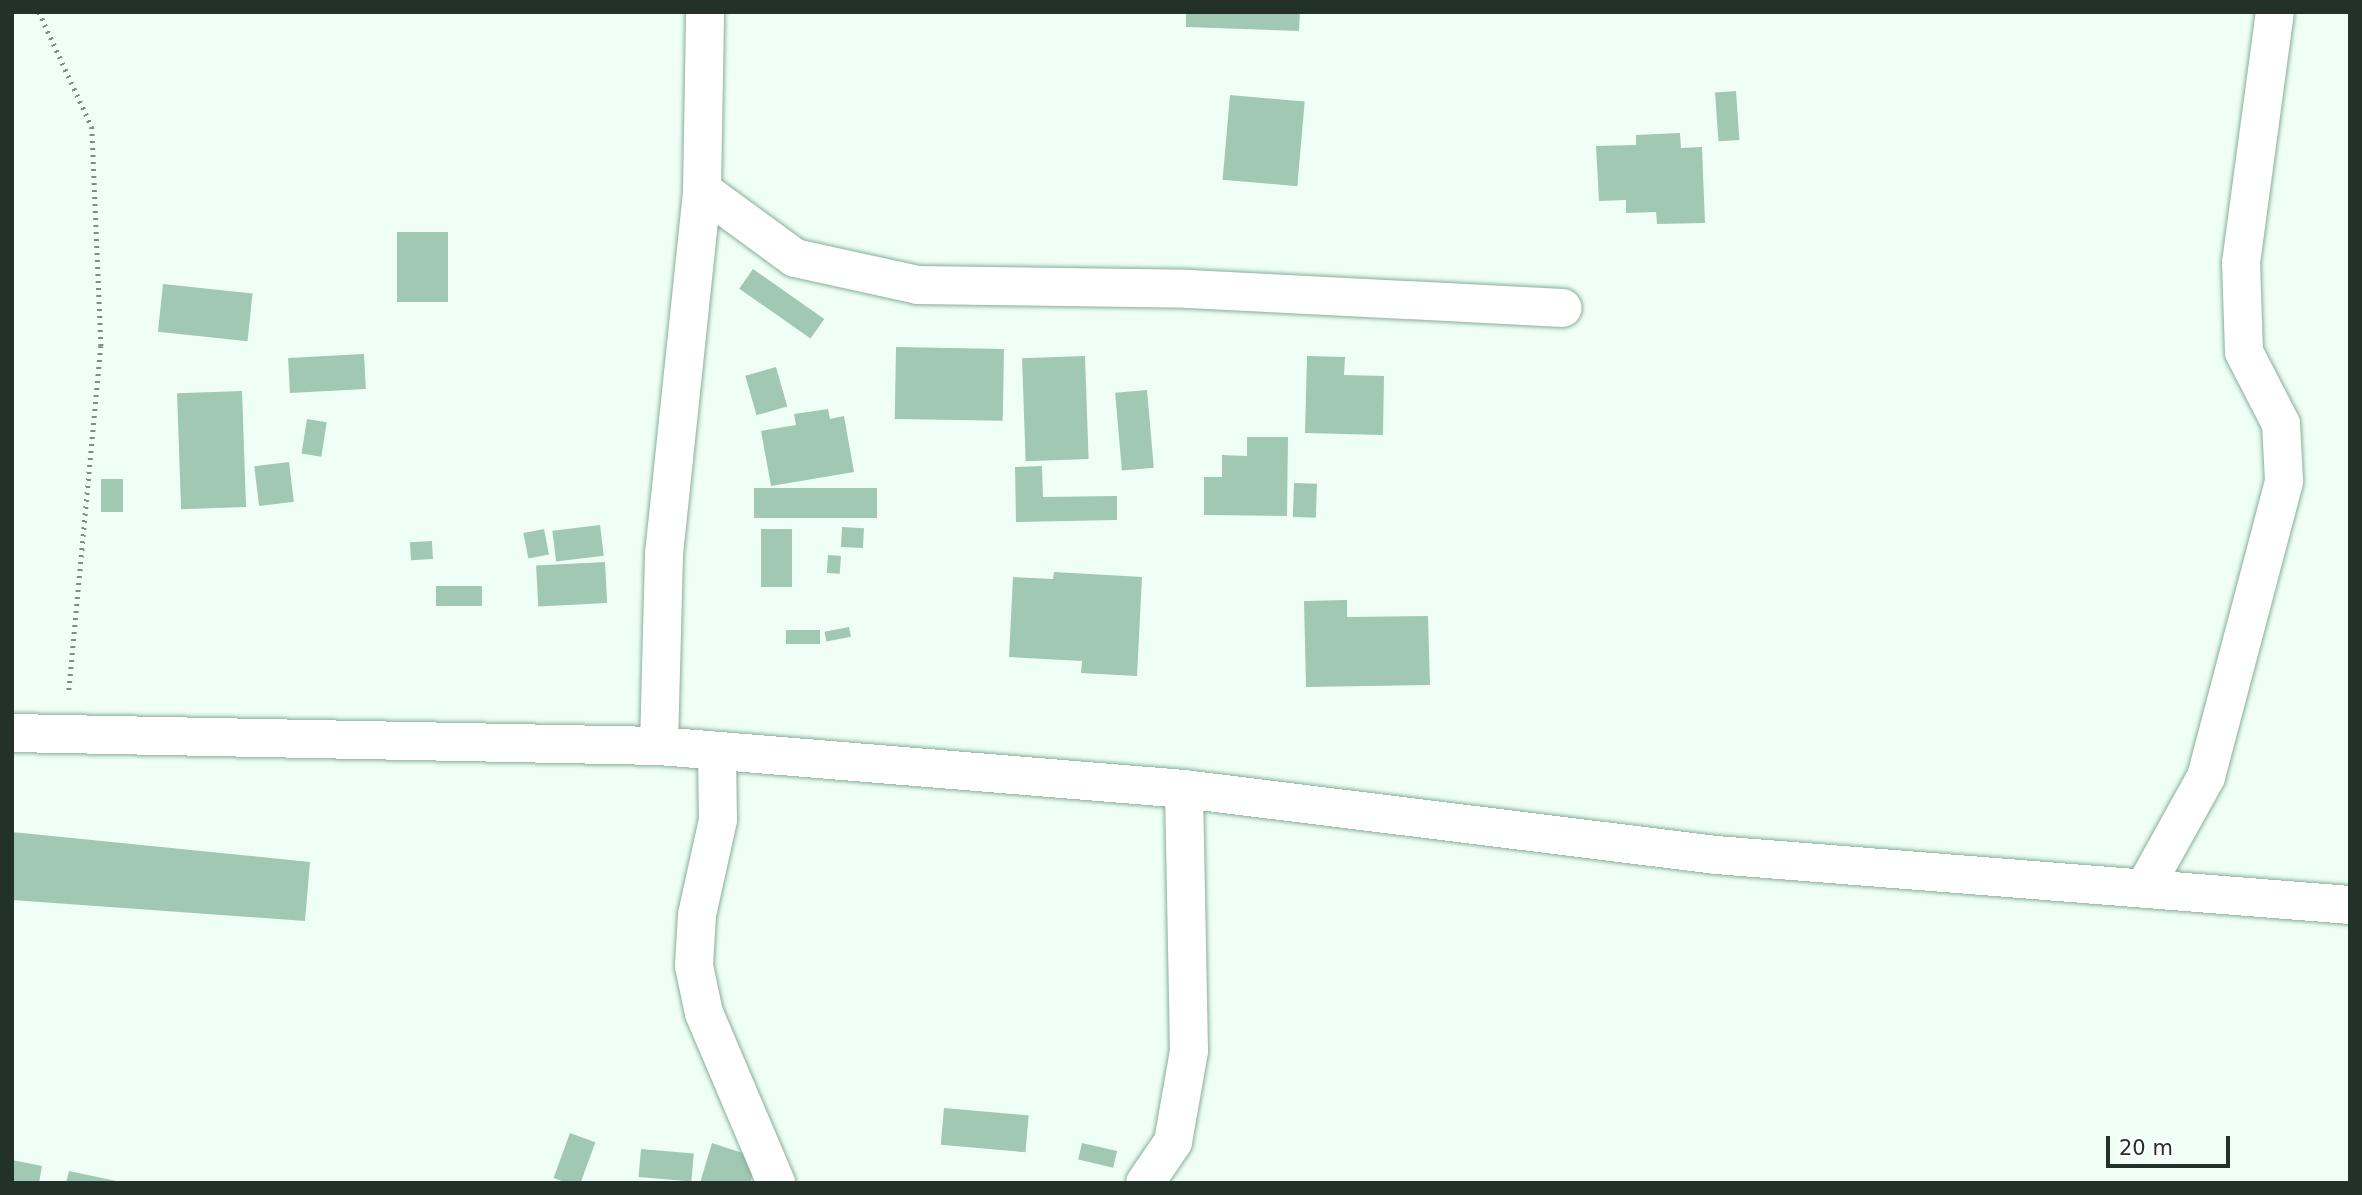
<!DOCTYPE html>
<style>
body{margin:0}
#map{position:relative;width:2362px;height:1195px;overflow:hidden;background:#effff6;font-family:"DejaVu Sans",sans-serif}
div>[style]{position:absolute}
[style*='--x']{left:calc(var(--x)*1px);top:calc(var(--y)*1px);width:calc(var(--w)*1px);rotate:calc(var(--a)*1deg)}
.building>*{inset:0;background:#a1c8b3;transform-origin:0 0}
.path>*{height:4.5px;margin-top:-2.25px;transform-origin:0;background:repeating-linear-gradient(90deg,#7e8e86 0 2px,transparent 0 7px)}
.roads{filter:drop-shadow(0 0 2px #88ae9a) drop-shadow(0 0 2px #88ae9a)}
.minor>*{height:38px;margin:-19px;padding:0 19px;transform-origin:19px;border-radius:19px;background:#fff}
span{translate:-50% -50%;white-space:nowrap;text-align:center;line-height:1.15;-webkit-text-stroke:5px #fff;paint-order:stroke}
.frame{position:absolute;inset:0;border:14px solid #22312a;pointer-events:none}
.scale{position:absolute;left:2106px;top:1136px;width:124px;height:32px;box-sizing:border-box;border:4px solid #22312a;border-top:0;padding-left:9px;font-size:21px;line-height:24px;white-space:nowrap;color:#22312a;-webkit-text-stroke:5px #fff;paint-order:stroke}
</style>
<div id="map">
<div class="building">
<div style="clip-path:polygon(1186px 12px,1300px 12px,1299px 31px,1186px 27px)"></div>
<div style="left:1736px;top:91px;width:49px;height:21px;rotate:86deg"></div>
<div style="left:1230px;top:95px;width:75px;height:85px;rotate:5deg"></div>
<div style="clip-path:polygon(1680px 133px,1681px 148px,1702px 147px,1705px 223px,1657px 224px,1656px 212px,1626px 213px,1626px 200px,1599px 201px,1596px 146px,1636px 145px,1636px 135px)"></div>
<div style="left:397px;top:232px;width:51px;height:70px"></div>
<div style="left:753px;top:269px;width:87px;height:24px;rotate:35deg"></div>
<div style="left:163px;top:284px;width:90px;height:48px;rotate:6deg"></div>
<div style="left:896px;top:347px;width:108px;height:72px;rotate:1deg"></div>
<div style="left:364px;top:354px;width:35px;height:76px;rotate:87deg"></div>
<div style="left:1085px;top:356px;width:103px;height:63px;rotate:88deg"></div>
<div style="clip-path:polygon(1307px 356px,1345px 357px,1344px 375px,1384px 376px,1383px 435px,1305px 433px)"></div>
<div style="left:776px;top:367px;width:41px;height:32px;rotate:74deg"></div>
<div style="left:1147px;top:390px;width:78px;height:32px;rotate:85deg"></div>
<div style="left:242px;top:391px;width:116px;height:65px;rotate:88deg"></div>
<div style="clip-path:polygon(828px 409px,830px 419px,844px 416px,854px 472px,771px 486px,761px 431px,796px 425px,794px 414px)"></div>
<div style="left:307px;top:419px;width:20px;height:35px;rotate:9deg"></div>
<div style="clip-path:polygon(1247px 437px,1288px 437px,1287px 516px,1204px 515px,1204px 477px,1222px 477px,1222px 455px,1247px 456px)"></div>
<div style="left:289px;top:462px;width:40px;height:35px;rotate:83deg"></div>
<div style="clip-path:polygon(1042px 466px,1043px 497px,1117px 496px,1117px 520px,1016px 522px,1015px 467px)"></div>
<div style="left:101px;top:479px;width:22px;height:33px"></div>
<div style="left:1294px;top:483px;width:23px;height:34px;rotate:2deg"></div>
<div style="left:877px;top:488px;width:30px;height:123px;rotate:90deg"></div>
<div style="left:600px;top:525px;width:31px;height:48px;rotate:83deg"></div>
<div style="left:842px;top:527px;width:22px;height:20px;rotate:3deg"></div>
<div style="left:544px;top:529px;width:26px;height:21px;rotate:79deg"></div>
<div style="left:761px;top:529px;width:31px;height:58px"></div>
<div style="left:432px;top:541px;width:18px;height:22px;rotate:87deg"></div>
<div style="left:828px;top:555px;width:13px;height:18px;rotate:4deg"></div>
<div style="left:605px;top:562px;width:41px;height:69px;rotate:87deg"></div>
<div style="clip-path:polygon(1054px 572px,1142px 577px,1137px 676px,1081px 673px,1082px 661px,1009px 657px,1013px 577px,1053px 579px)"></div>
<div style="left:436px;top:586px;width:46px;height:20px"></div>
<div style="clip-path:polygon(1347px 600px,1347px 617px,1428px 616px,1430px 685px,1306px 687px,1304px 601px)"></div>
<div style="left:849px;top:627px;width:10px;height:25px;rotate:79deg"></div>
<div style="left:820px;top:630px;width:14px;height:34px;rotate:90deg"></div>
<div style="clip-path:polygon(12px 832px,310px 862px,305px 921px,12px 900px)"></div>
<div style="left:944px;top:1108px;width:85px;height:37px;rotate:5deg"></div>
<div style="left:570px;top:1133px;width:27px;height:48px;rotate:20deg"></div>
<div style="clip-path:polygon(712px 1143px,758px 1158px,750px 1183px,700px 1183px)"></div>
<div style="left:1082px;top:1143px;width:36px;height:17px;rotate:13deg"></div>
<div style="left:641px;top:1149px;width:53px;height:28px;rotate:5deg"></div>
<div style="clip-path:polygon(12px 1160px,42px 1166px,39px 1183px,12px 1183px)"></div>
<div style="clip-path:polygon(69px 1171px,121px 1182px,121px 1183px,66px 1183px)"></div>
</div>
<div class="path">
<div style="--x:39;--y:12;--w:127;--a:65.3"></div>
<div style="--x:92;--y:127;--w:219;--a:87.6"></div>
<div style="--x:101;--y:346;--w:348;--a:95.3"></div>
</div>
<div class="roads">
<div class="minor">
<div style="--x:702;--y:190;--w:115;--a:36.2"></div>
<div style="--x:795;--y:258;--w:126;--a:12.4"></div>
<div style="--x:918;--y:285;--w:271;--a:0.8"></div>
<div style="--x:1189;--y:289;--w:374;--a:2.9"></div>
<div style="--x:12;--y:733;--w:647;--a:1.15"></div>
<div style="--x:659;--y:746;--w:527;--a:4.68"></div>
<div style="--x:1184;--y:789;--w:536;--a:7.07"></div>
<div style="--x:1716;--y:855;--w:636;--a:4.51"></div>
<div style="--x:659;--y:746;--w:192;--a:-88.5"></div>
<div style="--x:664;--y:554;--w:366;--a:-84"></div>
<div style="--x:702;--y:190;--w:178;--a:-89"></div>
<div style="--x:717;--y:751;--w:69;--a:89.2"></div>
<div style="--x:718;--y:820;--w:97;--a:102.5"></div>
<div style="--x:697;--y:915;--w:51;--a:93.4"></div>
<div style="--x:694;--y:966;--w:48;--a:78"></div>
<div style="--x:704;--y:1013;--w:185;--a:67"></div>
<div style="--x:2145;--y:887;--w:126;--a:-61"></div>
<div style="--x:2206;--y:777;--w:306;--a:-75.2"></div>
<div style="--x:2284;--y:481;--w:57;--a:-93"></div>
<div style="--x:2281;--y:424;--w:81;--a:-117.2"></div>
<div style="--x:2244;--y:352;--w:89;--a:-91.9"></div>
<div style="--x:2241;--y:263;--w:253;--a:-82.3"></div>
<div style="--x:1145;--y:1183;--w:50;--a:-55.7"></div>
<div style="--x:1173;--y:1142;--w:92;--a:-80"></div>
<div style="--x:1189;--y:1051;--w:262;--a:-91.1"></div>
</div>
</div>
<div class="frame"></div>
<div class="scale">20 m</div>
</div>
